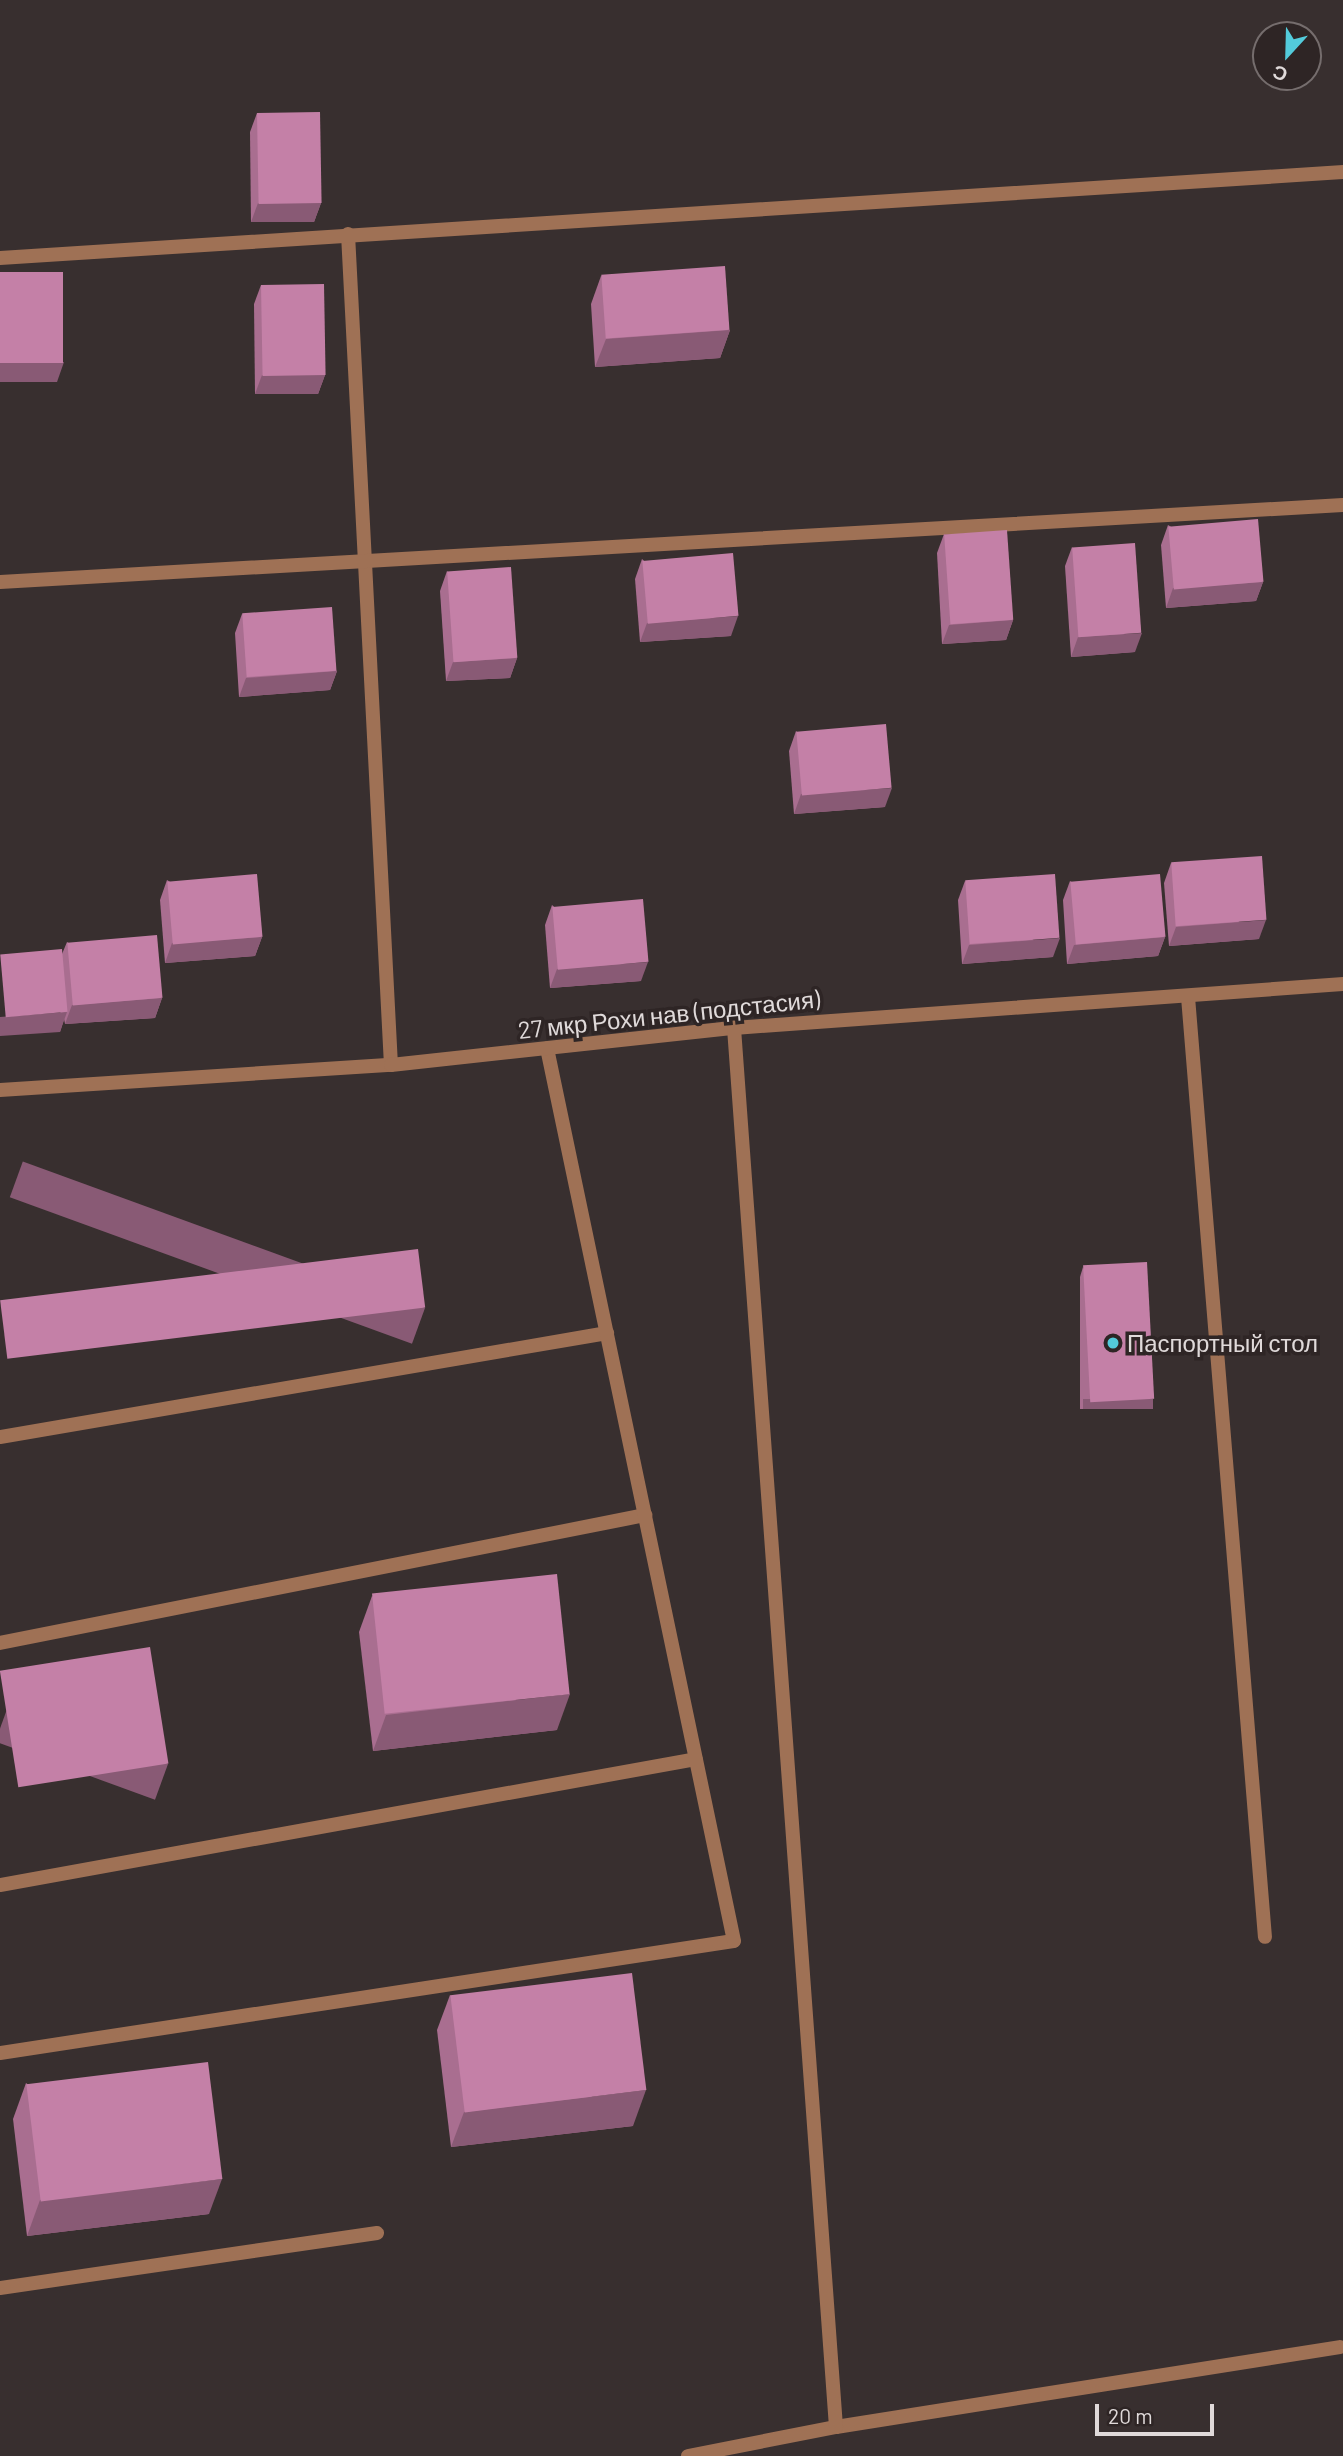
<!DOCTYPE html>
<meta charset="utf-8">
<style>
body{margin:0}
#map{position:relative;width:1343px;height:2456px;overflow:hidden;background:#382f2f;font-family:Barlow,sans-serif}
div>[style]{position:absolute}
[style*='--x']{left:calc(var(--x)*1px);top:calc(var(--y)*1px);width:calc(var(--w)*1px);rotate:calc(var(--a)*1deg)}
.service>*{height:14px;margin:-7px;padding:0 7px;transform-origin:7px;border-radius:7px;background:#9f7155}
.minor>*{height:14px;margin:-7px;padding:0 7px;transform-origin:7px;border-radius:7px;background:#9f7155}
.wall>*{inset:0;background:#a96e90}
.shaded-wall>*{inset:0;background:#895a75;transform-origin:0 0}
.building>*{inset:0;background:#c480a7;transform-origin:0 0}
.dots>*{width:19px;height:19px;translate:-50% -50%;box-sizing:border-box;border:4px solid #2e2525;border-radius:50%}
span{translate:-50% -50%;white-space:nowrap;text-align:center;line-height:1.15;-webkit-text-stroke:7px #2e2525;paint-order:stroke}
.street-label{font-size:24px;color:#e0dada}
.poi-label{font-size:24px;color:#e0dada}
.left{translate:0 -50%;text-align:left}
.north{position:absolute;left:1252px;top:21px;width:70px;height:70px;box-sizing:border-box;background:#2e2525;border:2px solid #756d6d;border-radius:50%;rotate:202deg;font-size:19px;font-weight:700;line-height:28px;text-align:center;color:#e0dada}
.north::after{content:'';display:block;margin:auto;width:24px;height:32px;background:#53cbdb;clip-path:polygon(50% 0,100% 100%,50% 72%,0 100%)}
.scale{position:absolute;left:1095px;top:2404px;width:119px;height:32px;box-sizing:border-box;border:4px solid #e0dada;border-top:0;padding-left:9px;font-size:21px;line-height:24px;white-space:nowrap;color:#e0dada;-webkit-text-stroke:5px #2e2525;paint-order:stroke}
</style>
<div id="map">
<div class="service">
<div style="--x:348;--y:234;--w:832;--a:87.04"></div>
<div style="--x:0;--y:258;--w:1346;--a:-3.66"></div>
<div style="--x:0;--y:582;--w:1345;--a:-3.28"></div>
<div style="--x:0;--y:1437;--w:616;--a:-9.72"></div>
<div style="--x:0;--y:1643;--w:658;--a:-11.22"></div>
<div style="--x:0;--y:1885;--w:707;--a:-10.26"></div>
<div style="--x:0;--y:2053;--w:742;--a:-8.68"></div>
<div style="--x:734;--y:1941;--w:912;--a:-101.83"></div>
<div style="--x:0;--y:2288;--w:381;--a:-8.3"></div>
</div>
<div class="minor">
<div style="--x:1188;--y:997;--w:943;--a:85.32"></div>
<div style="--x:0;--y:1090;--w:392;--a:-3.7"></div>
<div style="--x:391;--y:1065;--w:345;--a:-6.2"></div>
<div style="--x:734;--y:1028;--w:611;--a:-4.13"></div>
<div style="--x:836;--y:2427;--w:510;--a:-9.02"></div>
<div style="--x:688;--y:2456;--w:151;--a:-11.1"></div>
<div style="--x:836;--y:2427;--w:1403;--a:-94.17"></div>
</div>
<div class="wall">
<div style="clip-path:polygon(257px 113px,321px 203px,314px 222px,251px 222px,250px 132px)"></div>
<div style="clip-path:polygon(601px 276px,730px 330px,720px 358px,595px 367px,591px 304px)"></div>
<div style="clip-path:polygon(261px 285px,325px 375px,318px 394px,255px 394px,254px 304px)"></div>
<div style="clip-path:polygon(1168px 525px,1263px 582px,1256px 601px,1166px 608px,1161px 545px)"></div>
<div style="clip-path:polygon(944px 534px,1013px 620px,1006px 640px,942px 644px,937px 553px)"></div>
<div style="clip-path:polygon(1072px 547px,1135px 652px,1071px 657px,1065px 566px)"></div>
<div style="clip-path:polygon(642px 559px,731px 636px,640px 642px,635px 579px)"></div>
<div style="clip-path:polygon(447px 571px,517px 658px,510px 678px,446px 681px,440px 591px)"></div>
<div style="clip-path:polygon(242px 614px,337px 671px,330px 690px,239px 697px,235px 633px)"></div>
<div style="clip-path:polygon(796px 731px,885px 807px,794px 814px,789px 751px)"></div>
<div style="clip-path:polygon(1171px 863px,1259px 939px,1169px 946px,1164px 883px)"></div>
<div style="clip-path:polygon(167px 880px,262px 937px,255px 956px,165px 963px,160px 900px)"></div>
<div style="clip-path:polygon(965px 881px,1053px 957px,962px 964px,958px 900px)"></div>
<div style="clip-path:polygon(1070px 881px,1165px 937px,1158px 956px,1067px 964px,1063px 900px)"></div>
<div style="clip-path:polygon(552px 905px,641px 981px,550px 988px,545px 925px)"></div>
<div style="clip-path:polygon(67px 942px,162px 998px,155px 1018px,65px 1024px,64px 1019px,60px 1032px,62px 954px)"></div>
<div style="clip-path:polygon(1083px 1267px,1149px 1409px,1080px 1409px,1080px 1277px)"></div>
<div style="clip-path:polygon(372px 1596px,557px 1730px,373px 1751px,359px 1632px)"></div>
<div style="clip-path:polygon(450px 1995px,633px 2126px,451px 2147px,437px 2030px)"></div>
<div style="clip-path:polygon(26px 2083px,209px 2214px,27px 2236px,13px 2119px)"></div>
</div>
<div class="shaded-wall">
<div style="clip-path:polygon(258px 203px,321px 203px,314px 222px,251px 222px)"></div>
<div style="clip-path:polygon(730px 330px,720px 358px,595px 367px,606px 339px)"></div>
<div style="clip-path:polygon(64px 362px,57px 382px,0 382px,0 363px)"></div>
<div style="clip-path:polygon(262px 375px,325px 375px,318px 394px,255px 394px)"></div>
<div style="clip-path:polygon(1263px 582px,1256px 601px,1166px 608px,1173px 588px)"></div>
<div style="clip-path:polygon(738px 616px,731px 636px,640px 642px,647px 623px)"></div>
<div style="clip-path:polygon(1013px 620px,1006px 640px,942px 644px,949px 625px)"></div>
<div style="clip-path:polygon(1142px 633px,1135px 652px,1071px 657px,1078px 637px)"></div>
<div style="clip-path:polygon(517px 658px,510px 678px,446px 681px,453px 662px)"></div>
<div style="clip-path:polygon(337px 671px,330px 690px,239px 697px,246px 678px)"></div>
<div style="clip-path:polygon(892px 788px,885px 807px,794px 814px,801px 794px)"></div>
<div style="clip-path:polygon(1266px 920px,1259px 939px,1169px 946px,1176px 927px)"></div>
<div style="clip-path:polygon(262px 937px,255px 956px,165px 963px,172px 943px)"></div>
<div style="clip-path:polygon(1165px 937px,1158px 956px,1067px 964px,1074px 945px)"></div>
<div style="clip-path:polygon(1060px 938px,1053px 957px,962px 964px,969px 945px)"></div>
<div style="clip-path:polygon(648px 962px,641px 981px,550px 988px,557px 969px)"></div>
<div style="clip-path:polygon(162px 998px,155px 1018px,65px 1024px,72px 1005px)"></div>
<div style="clip-path:polygon(67px 1012px,60px 1032px,0 1036px,0 1017px)"></div>
<div style="left:425px;top:1308px;width:38px;height:428px;rotate:110deg"></div>
<div style="left:1083px;top:1399px;width:70px;height:10px"></div>
<div style="clip-path:polygon(570px 1694px,557px 1730px,373px 1751px,386px 1715px)"></div>
<div style="left:168px;top:1764px;width:38px;height:170px;rotate:110deg"></div>
<div style="clip-path:polygon(646px 2090px,633px 2126px,451px 2147px,464px 2112px)"></div>
<div style="clip-path:polygon(222px 2179px,209px 2214px,27px 2236px,40px 2200px)"></div>
</div>
<div class="building">
<div style="left:320px;top:112px;width:91px;height:63px;rotate:89deg"></div>
<div style="left:725px;top:266px;width:64px;height:124px;rotate:86deg"></div>
<div style="left:0;top:272px;width:63px;height:91px"></div>
<div style="left:324px;top:284px;width:91px;height:63px;rotate:89deg"></div>
<div style="left:1258px;top:519px;width:63px;height:90px;rotate:85deg"></div>
<div style="left:1007px;top:530px;width:90px;height:63px;rotate:86deg"></div>
<div style="left:1135px;top:543px;width:90px;height:63px;rotate:86deg"></div>
<div style="left:733px;top:553px;width:63px;height:91px;rotate:85deg"></div>
<div style="left:511px;top:567px;width:91px;height:64px;rotate:86deg"></div>
<div style="left:332px;top:607px;width:64px;height:90px;rotate:86deg"></div>
<div style="left:886px;top:724px;width:64px;height:90px;rotate:85deg"></div>
<div style="left:1262px;top:856px;width:64px;height:91px;rotate:86deg"></div>
<div style="left:257px;top:874px;width:63px;height:90px;rotate:85deg"></div>
<div style="left:1055px;top:874px;width:64px;height:90px;rotate:86deg"></div>
<div style="left:1160px;top:874px;width:63px;height:90px;rotate:85deg"></div>
<div style="left:643px;top:899px;width:63px;height:91px;rotate:85deg"></div>
<div style="left:157px;top:935px;width:63px;height:90px;rotate:85deg"></div>
<div style="left:62px;top:949px;width:63px;height:62px;rotate:85deg"></div>
<div style="left:418px;top:1249px;width:59px;height:421px;rotate:83deg"></div>
<div style="left:1147px;top:1262px;width:137px;height:64px;rotate:87deg"></div>
<div style="left:557px;top:1574px;width:121px;height:186px;rotate:84deg"></div>
<div style="left:150px;top:1647px;width:118px;height:152px;rotate:81deg"></div>
<div style="left:632px;top:1973px;width:118px;height:183px;rotate:83deg"></div>
<div style="left:208px;top:2062px;width:118px;height:183px;rotate:83deg"></div>
</div>
<div class="dots">
<div style="left:1113px;top:1343px;background:#53cbdb"></div>
</div>
<div class="street-label">
<span style="left:669px;top:1014px;rotate:-6deg">27 мкр Рохи нав (подстасия)</span>
</div>
<div class="poi-label">
<span class="left" style="left:1127px;top:1343px">Паспортный стол</span>
</div>
<div class="north">С</div>
<div class="scale">20 m</div>
</div>
